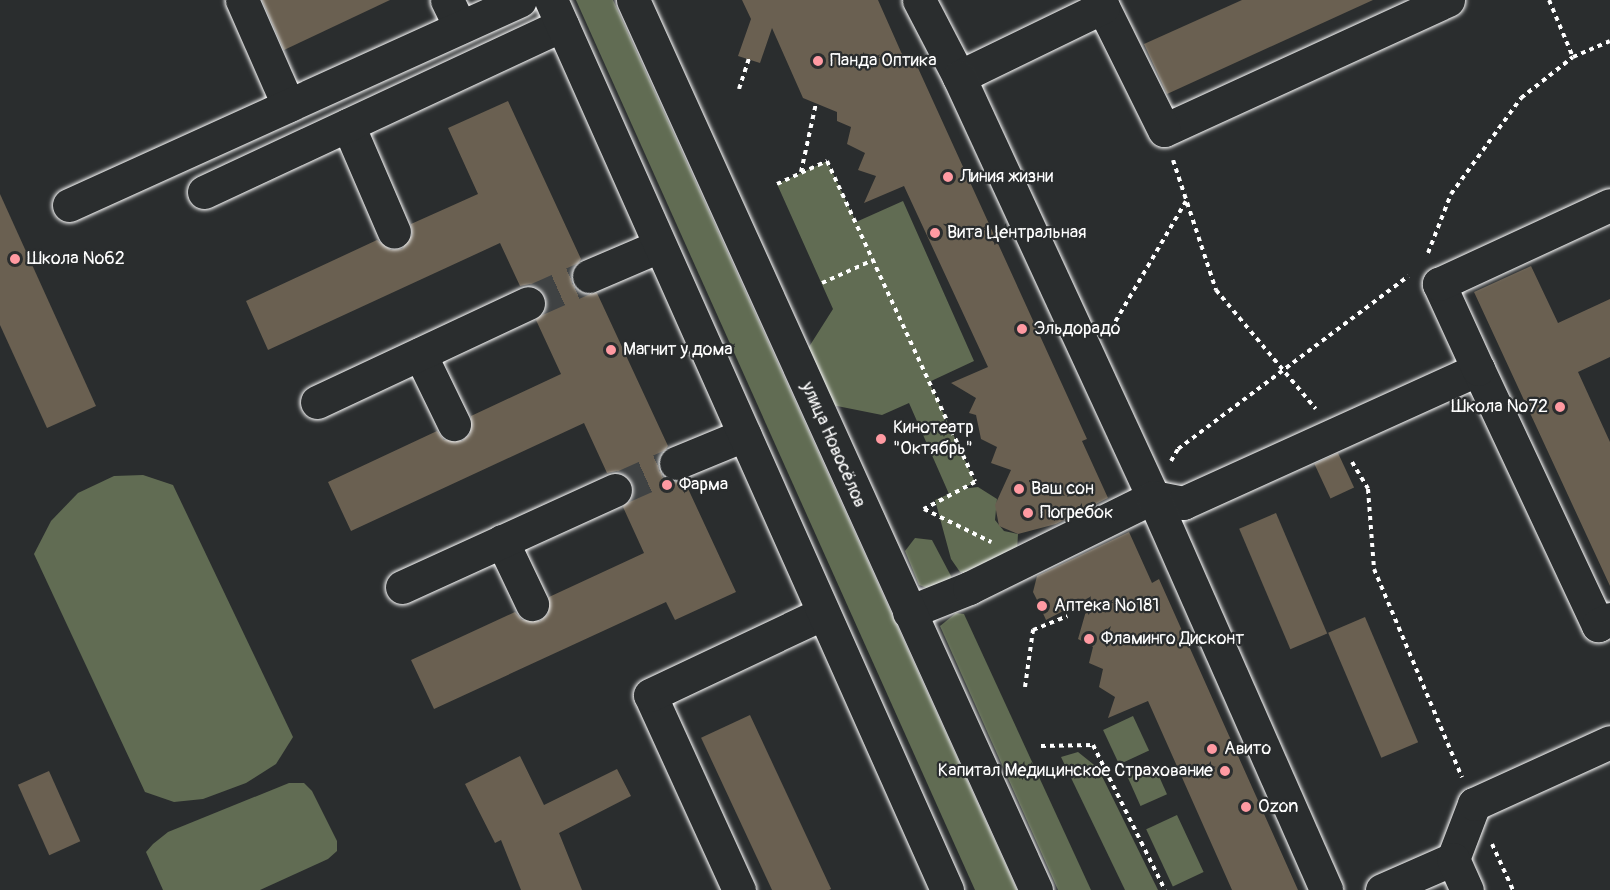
<!DOCTYPE html>
<meta charset="utf-8">
<style>
body{margin:0}
#map{position:relative;width:1610px;height:890px;overflow:hidden;background:#2a2d2e;font-family:Pangolin,sans-serif}
div>[style]{position:absolute}
[style*='--x']{left:calc(var(--x)*1px);top:calc(var(--y)*1px);width:calc(var(--w)*1px);rotate:calc(var(--a)*1deg)}
.green>*{inset:0;background:#616c53;transform-origin:0 0}
.building>*{inset:0;background:#6a6051;transform-origin:0 0}
.minor-tunnel>*{height:33px;margin-top:-16.5px;transform-origin:0;background:repeating-linear-gradient(90deg,#3f4243 0 33px,transparent 0 49px)}
.path>*{height:4px;margin-top:-2px;transform-origin:0;background:repeating-linear-gradient(90deg,#fff 0 4.5px,transparent 0 9px)}
.roads{filter:drop-shadow(0 0 2px #fff) drop-shadow(0 0 2px #fff)}
.minor>*{height:33px;margin:-16.5px;padding:0 16.5px;transform-origin:16.5px;border-radius:16.5px;background:#2a2d2e}
.major>*{height:33px;margin:-16.5px;padding:0 16.5px;transform-origin:16.5px;border-radius:16.5px;background:#2a2d2e}
.dots>*{width:16px;height:16px;translate:-50% -50%;box-sizing:border-box;border:3px solid #2a2d2e;border-radius:50%}
span{translate:-50% -50%;white-space:nowrap;text-align:center;line-height:1.15;-webkit-text-stroke:4.5px #2a2d2e;paint-order:stroke}
.poi-label{font-size:18px;color:#fff}
.left{translate:0 -50%;text-align:left}
.right{translate:-100% -50%;text-align:right}
.street-label{font-size:18px;color:#fff}
</style>
<div id="map">
<div class="green">
<div style="clip-path:polygon(576px 0,613px 0,1017px 890px,975px 890px)"></div>
<div style="clip-path:polygon(827px 161px,856px 222px,903px 201px,974px 361px,929px 382px,975px 482px,962px 489px,978px 487px,997px 499px,995px 520px,1004px 531px,1018px 534px,1017px 551px,974px 576px,960px 572px,951px 559px,935px 500px,949px 494px,909px 403px,882px 415px,832px 405px,807px 350px,833px 309px,777px 184px)"></div>
<div style="clip-path:polygon(143px 475px,173px 485px,293px 737px,276px 764px,246px 783px,203px 799px,174px 802px,145px 792px,34px 554px,51px 521px,78px 493px,114px 476px)"></div>
<div style="clip-path:polygon(915px 538px,932px 540px,951px 576px,949px 584px,932px 590px,919px 585px,905px 551px)"></div>
<div style="clip-path:polygon(956px 613px,964px 614px,1091px 890px,1058px 890px,940px 626px)"></div>
<div style="left:1133px;top:716px;width:38px;height:33px;rotate:65deg"></div>
<div style="clip-path:polygon(1078px 752px,1098px 768px,1158px 890px,1125px 890px,1061px 757px)"></div>
<div style="left:1154px;top:765px;width:32px;height:29px;rotate:66deg"></div>
<div style="clip-path:polygon(289px 783px,304px 783px,312px 791px,337px 841px,337px 851px,328px 859px,260px 890px,163px 890px,146px 852px,153px 844px,168px 832px)"></div>
<div style="left:1177px;top:815px;width:63px;height:34px;rotate:65deg"></div>
</div>
<div class="building">
<div style="clip-path:polygon(262px 0,390px 0,284px 50px)"></div>
<div style="clip-path:polygon(742px 0,878px 0,905px 61px,913px 57px,1087px 439px,1082px 441px,1108px 498px,1056px 524px,1018px 534px,999px 526px,995px 505px,1011px 470px,991px 463px,997px 447px,981px 439px,976px 415px,969px 413px,976px 398px,951px 383px,988px 367px,904px 186px,864px 203px,876px 176px,858px 170px,865px 153px,847px 144px,851px 127px,837px 121px,837px 112px,803px 98px,772px 28px,760px 63px,738px 56px,751px 19px)"></div>
<div style="clip-path:polygon(1242px 0,1373px 0,1167px 94px,1144px 44px)"></div>
<div style="clip-path:polygon(508px 101px,581px 259px,571px 273px,572px 284px,586px 294px,597px 293px,668px 446px,658px 460px,659px 471px,673px 481px,684px 480px,736px 592px,675px 620px,666px 602px,434px 709px,411px 660px,515px 612px,522px 620px,540px 621px,548px 614px,549px 597px,644px 553px,623px 507px,634px 492px,632px 482px,617px 471px,607px 473px,584px 423px,351px 531px,328px 482px,437px 431px,444px 440px,462px 441px,470px 434px,471px 416px,561px 374px,536px 320px,547px 305px,545px 295px,530px 284px,520px 286px,500px 243px,268px 350px,246px 301px,377px 240px,391px 250px,402px 249px,412px 235px,411px 224px,478px 194px,448px 128px)"></div>
<div style="clip-path:polygon(0 194px,96px 406px,47px 428px,0 325px)"></div>
<div style="clip-path:polygon(1531px 266px,1558px 323px,1610px 299px,1610px 357px,1578px 372px,1610px 442px,1610px 586px,1474px 292px)"></div>
<div style="left:1338px;top:453px;width:38px;height:26px;rotate:65deg"></div>
<div style="left:1276px;top:513px;width:131px;height:40px;rotate:67deg"></div>
<div style="clip-path:polygon(1129px 532px,1152px 583px,1159px 579px,1298px 890px,1232px 890px,1148px 701px,1108px 718px,1115px 697px,1099px 687px,1103px 669px,1089px 663px,1093px 647px,1078px 639px,1090px 597px,1046px 620px,1037px 600px,1033px 592px,1037px 576px)"></div>
<div style="left:1365px;top:617px;width:136px;height:40px;rotate:67deg"></div>
<div style="left:750px;top:715px;width:192px;height:54px;rotate:65deg"></div>
<div style="clip-path:polygon(520px 756px,544px 805px,617px 769px,631px 796px,559px 833px,582px 890px,521px 890px,501px 840px,495px 843px,465px 784px)"></div>
<div style="left:49px;top:771px;width:77px;height:34px;rotate:66deg"></div>
</div>
<div class="minor-tunnel">
<div style="--x:528;--y:303;--w:67;--a:-23.9"></div>
<div style="--x:615;--y:490;--w:67;--a:-23.9"></div>
</div>
<div class="path">
<div style="--x:1549;--y:0;--w:62;--a:67.2"></div>
<div style="--x:1573;--y:57;--w:40;--a:-23.4"></div>
<div style="--x:739;--y:89;--w:32;--a:-72"></div>
<div style="--x:1173;--y:160;--w:137;--a:71.7"></div>
<div style="--x:1216;--y:290;--w:155;--a:50"></div>
<div style="--x:801;--y:172;--w:71;--a:-77.7"></div>
<div style="--x:777;--y:184;--w:55;--a:-24.7"></div>
<div style="--x:827;--y:161;--w:353;--a:65.2"></div>
<div style="--x:975;--y:482;--w:58;--a:152.1"></div>
<div style="--x:924;--y:509;--w:75;--a:26.2"></div>
<div style="--x:1428;--y:253;--w:63;--a:-68.7"></div>
<div style="--x:1451;--y:194;--w:119;--a:-53.9"></div>
<div style="--x:1521;--y:98;--w:66;--a:-38.3"></div>
<div style="--x:822;--y:283;--w:56;--a:-24.3"></div>
<div style="--x:1111;--y:329;--w:148;--a:-59.6"></div>
<div style="--x:1171;--y:461;--w:14;--a:-60"></div>
<div style="--x:1178;--y:449;--w:288;--a:-36.9"></div>
<div style="--x:1352;--y:462;--w:31;--a:59"></div>
<div style="--x:1368;--y:489;--w:80;--a:85.7"></div>
<div style="--x:1374;--y:569;--w:226;--a:67.1"></div>
<div style="--x:1025;--y:687;--w:58;--a:-82"></div>
<div style="--x:1033;--y:630;--w:37;--a:-22"></div>
<div style="--x:1041;--y:746;--w:52;--a:-1.1"></div>
<div style="--x:1093;--y:745;--w:162;--a:63.6"></div>
<div style="--x:1492;--y:844;--w:51;--a:65.5"></div>
</div>
<div class="roads">
<div class="minor">
<div style="--x:242;--y:0;--w:115;--a:66.3"></div>
<div style="--x:447;--y:0;--w:30;--a:64"></div>
<div style="--x:919;--y:0;--w:87;--a:62.5"></div>
<div style="--x:1448;--y:0;--w:312;--a:155.4"></div>
<div style="--x:1164;--y:130;--w:137;--a:-116.4"></div>
<div style="--x:1103;--y:7;--w:160;--a:154.1"></div>
<div style="--x:959;--y:77;--w:463;--a:65.2"></div>
<div style="--x:1153;--y:497;--w:31;--a:11"></div>
<div style="--x:1183;--y:503;--w:324;--a:-24.4"></div>
<div style="--x:1478;--y:369;--w:283;--a:64.9"></div>
<div style="--x:1598;--y:625;--w:13;--a:-27"></div>
<div style="--x:348;--y:125;--w:116;--a:66.7"></div>
<div style="--x:204;--y:192;--w:395;--a:-25"></div>
<div style="--x:69;--y:205;--w:495;--a:-24.4"></div>
<div style="--x:589;--y:276;--w:76;--a:-23.2"></div>
<div style="--x:420;--y:354;--w:78;--a:64.1"></div>
<div style="--x:1478;--y:369;--w:94;--a:-114.6"></div>
<div style="--x:1439;--y:284;--w:188;--a:-24.8"></div>
<div style="--x:317;--y:402;--w:233;--a:-25.1"></div>
<div style="--x:676;--y:463;--w:74;--a:-22.4"></div>
<div style="--x:502;--y:541;--w:70;--a:64.5"></div>
<div style="--x:402;--y:587;--w:234;--a:-24.5"></div>
<div style="--x:909;--y:612;--w:65;--a:-21.8"></div>
<div style="--x:969;--y:588;--w:205;--a:-26.3"></div>
<div style="--x:1153;--y:497;--w:429;--a:66.2"></div>
<div style="--x:1453;--y:859;--w:59;--a:-69.1"></div>
<div style="--x:1474;--y:804;--w:149;--a:-24.5"></div>
<div style="--x:739;--y:890;--w:214;--a:-114.5"></div>
<div style="--x:650;--y:695;--w:189;--a:-25.3"></div>
<div style="--x:1382;--y:890;--w:77;--a:-23.6"></div>
<div style="--x:1453;--y:859;--w:34;--a:66"></div>
</div>
<div class="major">
<div style="--x:551;--y:0;--w:974;--a:66.01"></div>
<div style="--x:633;--y:0;--w:977;--a:65.64"></div>
</div>
</div>
<div class="dots">
<div style="left:818px;top:61px;background:#ff9aa2"></div>
<div style="left:948px;top:177px;background:#ff9aa2"></div>
<div style="left:935px;top:233px;background:#ff9aa2"></div>
<div style="left:15px;top:259px;background:#ff9aa2"></div>
<div style="left:1022px;top:329px;background:#ff9aa2"></div>
<div style="left:611px;top:350px;background:#ff9aa2"></div>
<div style="left:1560px;top:407px;background:#ff9aa2"></div>
<div style="left:881px;top:439px;background:#ff9aa2"></div>
<div style="left:667px;top:485px;background:#ff9aa2"></div>
<div style="left:1019px;top:489px;background:#ff9aa2"></div>
<div style="left:1028px;top:513px;background:#ff9aa2"></div>
<div style="left:1042px;top:606px;background:#ff9aa2"></div>
<div style="left:1089px;top:639px;background:#ff9aa2"></div>
<div style="left:1212px;top:749px;background:#ff9aa2"></div>
<div style="left:1225px;top:771px;background:#ff9aa2"></div>
<div style="left:1246px;top:807px;background:#ff9aa2"></div>
</div>
<div class="poi-label">
<span class="left" style="left:830px;top:61px">Панда Оптика</span>
<span class="left" style="left:960px;top:177px">Линия жизни</span>
<span class="left" style="left:947px;top:233px">Вита Центральная</span>
<span class="left" style="left:27px;top:259px">Школа №62</span>
<span class="left" style="left:1034px;top:329px">Эльдорадо</span>
<span class="left" style="left:623px;top:350px">Магнит у дома</span>
<span class="right" style="left:1548px;top:407px">Школа №72</span>
<span class="left" style="left:893px;top:439px">Кинотеатр<br>"Октябрь"</span>
<span class="left" style="left:679px;top:485px">Фарма</span>
<span class="left" style="left:1031px;top:489px">Ваш сон</span>
<span class="left" style="left:1040px;top:513px">Погребок</span>
<span class="left" style="left:1054px;top:606px">Аптека №181</span>
<span class="left" style="left:1101px;top:639px">Фламинго Дисконт</span>
<span class="left" style="left:1224px;top:749px">Авито</span>
<span class="right" style="left:1213px;top:771px">Капитал Медицинское Страхование</span>
<span class="left" style="left:1258px;top:807px">Ozon</span>
</div>
<div class="street-label">
<span style="left:833px;top:445px;rotate:66deg">улица Новосёлов</span>
</div>
</div>
